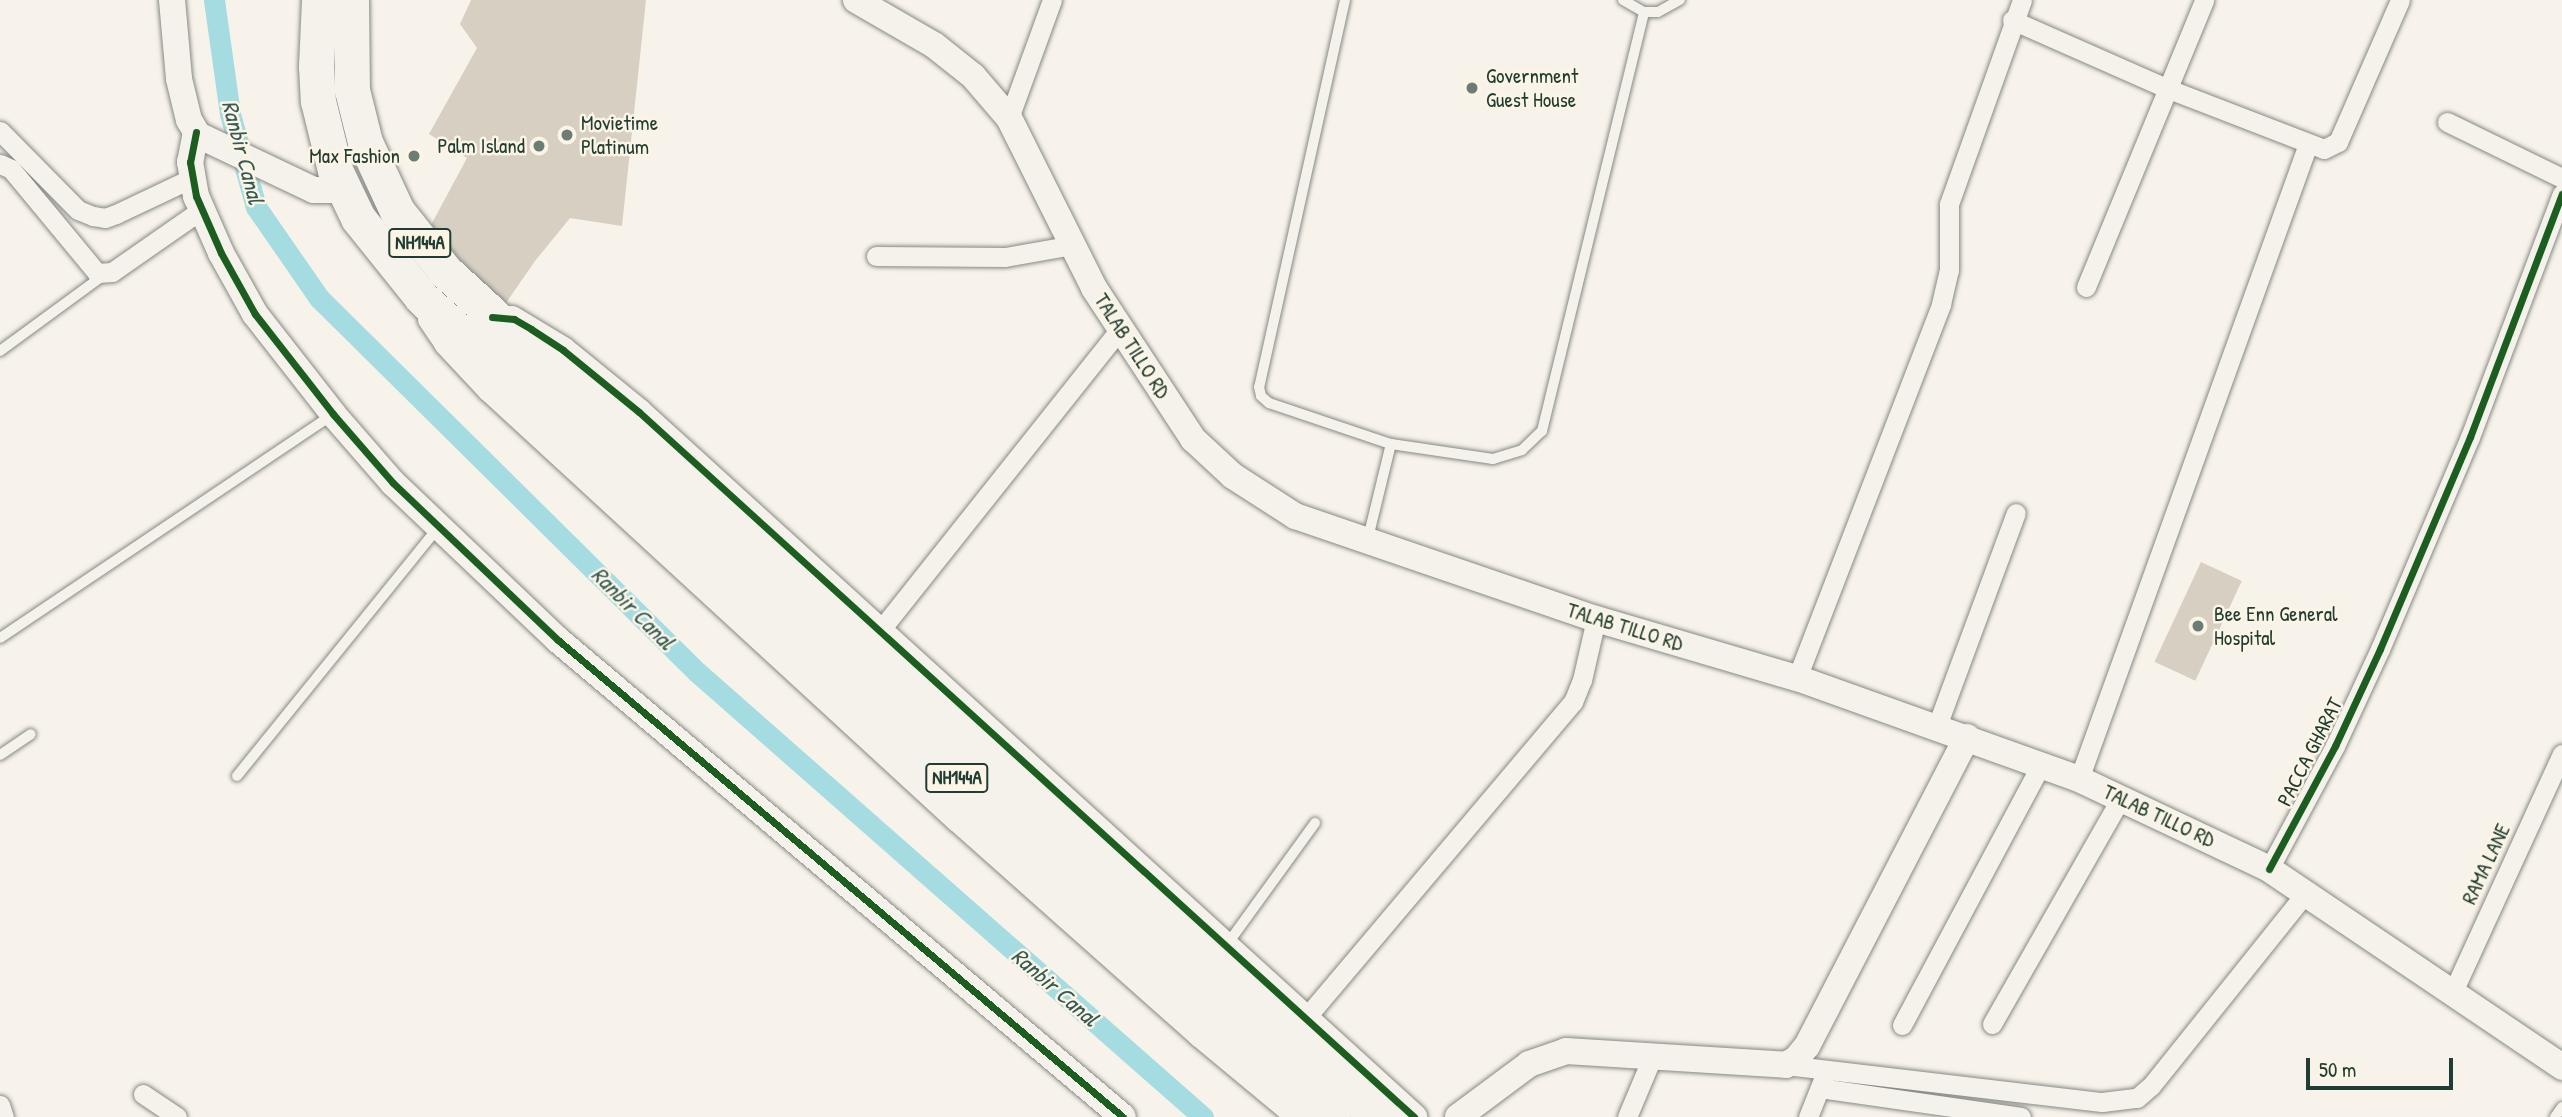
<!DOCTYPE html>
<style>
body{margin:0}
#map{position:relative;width:2562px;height:1117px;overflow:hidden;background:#f7f3ea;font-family:"Patrick Hand",sans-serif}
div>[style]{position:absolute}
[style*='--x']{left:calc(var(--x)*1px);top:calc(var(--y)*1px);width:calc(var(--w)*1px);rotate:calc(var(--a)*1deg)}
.canal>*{height:21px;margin:-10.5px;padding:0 10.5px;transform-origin:10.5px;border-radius:10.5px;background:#a5dce1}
.building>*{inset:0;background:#d6cfc2;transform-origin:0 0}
.roads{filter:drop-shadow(0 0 2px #868984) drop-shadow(0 0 2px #868984)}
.lane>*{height:10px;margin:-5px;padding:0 5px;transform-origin:5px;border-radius:5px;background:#f5f2ec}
.street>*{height:19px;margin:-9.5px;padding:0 9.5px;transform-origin:9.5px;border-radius:9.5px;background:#f5f2ec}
.secondary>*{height:26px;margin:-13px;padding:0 13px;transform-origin:13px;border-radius:13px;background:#f5f2ec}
.highway>*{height:35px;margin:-17.5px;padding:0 17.5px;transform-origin:17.5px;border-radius:17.5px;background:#f5f2ec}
.cycleway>*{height:7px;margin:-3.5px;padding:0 3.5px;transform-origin:3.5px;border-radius:3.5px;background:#1b5e20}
.dots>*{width:19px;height:19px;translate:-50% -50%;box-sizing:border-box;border:4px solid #fcf5e5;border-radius:50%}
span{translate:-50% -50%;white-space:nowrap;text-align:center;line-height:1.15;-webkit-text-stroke:5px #fcf5e5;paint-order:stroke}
.shield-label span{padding:2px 5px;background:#fcf5e5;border:2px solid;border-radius:5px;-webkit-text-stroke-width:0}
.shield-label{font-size:19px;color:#1f3d34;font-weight:700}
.poi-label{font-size:21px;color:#1f3d34}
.left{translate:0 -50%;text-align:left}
.right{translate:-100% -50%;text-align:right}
.street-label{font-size:21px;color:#1f3d34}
.water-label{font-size:23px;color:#335b56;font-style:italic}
.scale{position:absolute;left:2306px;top:1058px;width:147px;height:32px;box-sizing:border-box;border:4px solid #1f3d34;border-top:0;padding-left:9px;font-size:21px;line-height:24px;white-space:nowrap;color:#1f3d34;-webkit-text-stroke:5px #fcf5e5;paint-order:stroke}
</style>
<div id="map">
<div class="canal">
<div style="--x:214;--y:0;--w:115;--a:82"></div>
<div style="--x:230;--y:114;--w:97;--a:74.4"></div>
<div style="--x:256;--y:207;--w:111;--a:55.3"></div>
<div style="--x:319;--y:298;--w:532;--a:44.7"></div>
<div style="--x:697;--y:672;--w:674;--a:41.33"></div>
</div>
<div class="building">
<div style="clip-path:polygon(471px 0,646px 0,622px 226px,570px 218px,535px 261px,497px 316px,425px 236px,467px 158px,429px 134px,477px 48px,460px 24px)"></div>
<div style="left:2201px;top:562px;width:45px;height:110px;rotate:25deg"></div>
</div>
<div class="roads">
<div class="lane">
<div style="--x:1345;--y:0;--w:396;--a:102.5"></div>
<div style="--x:1259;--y:387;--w:9;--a:77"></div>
<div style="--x:1261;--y:396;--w:11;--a:41"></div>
<div style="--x:1269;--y:403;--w:129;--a:18.6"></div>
<div style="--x:1623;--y:0;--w:24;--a:30"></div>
<div style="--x:1644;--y:12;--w:14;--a:0"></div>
<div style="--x:1658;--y:12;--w:25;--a:-29"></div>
<div style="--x:0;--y:351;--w:129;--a:-36.2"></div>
<div style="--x:1368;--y:538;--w:97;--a:-76.3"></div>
<div style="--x:1391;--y:444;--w:103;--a:8.4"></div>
<div style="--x:1493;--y:459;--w:30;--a:-17"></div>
<div style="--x:1522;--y:450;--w:28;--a:-44"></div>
<div style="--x:1542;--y:431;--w:431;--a:-76.3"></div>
<div style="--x:0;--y:638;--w:401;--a:-33.9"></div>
<div style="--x:0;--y:755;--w:37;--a:-34"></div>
<div style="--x:237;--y:776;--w:319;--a:-51"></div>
<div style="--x:1226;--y:946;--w:152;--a:-54.1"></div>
<div style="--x:2555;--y:1117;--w:12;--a:-55"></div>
</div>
<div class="street">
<div style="--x:2012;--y:20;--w:168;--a:23.8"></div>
<div style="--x:2166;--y:88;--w:169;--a:21.1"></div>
<div style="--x:2324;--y:149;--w:16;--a:-27"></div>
<div style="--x:2338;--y:142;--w:155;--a:-66.4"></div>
<div style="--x:1009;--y:118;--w:126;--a:-70"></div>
<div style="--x:2447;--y:122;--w:128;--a:26"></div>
<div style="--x:0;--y:131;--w:111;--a:45.4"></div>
<div style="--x:78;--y:210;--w:16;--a:22"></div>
<div style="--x:93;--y:216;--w:12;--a:9"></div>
<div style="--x:105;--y:218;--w:12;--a:-20"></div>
<div style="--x:116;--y:214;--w:82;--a:-25.3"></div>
<div style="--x:0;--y:164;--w:12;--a:24"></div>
<div style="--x:11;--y:169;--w:135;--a:50.4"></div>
<div style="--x:97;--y:273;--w:15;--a:-4"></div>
<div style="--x:112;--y:272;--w:108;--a:-34.9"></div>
<div style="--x:876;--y:256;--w:129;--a:0.4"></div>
<div style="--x:1005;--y:257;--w:69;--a:-10"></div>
<div style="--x:2086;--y:287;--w:310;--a:-67.6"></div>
<div style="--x:879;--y:632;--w:387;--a:-51.5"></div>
<div style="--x:1797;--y:678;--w:401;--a:-68.9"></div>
<div style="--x:1941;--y:304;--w:35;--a:-77"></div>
<div style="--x:1949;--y:270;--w:66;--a:-90"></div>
<div style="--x:1949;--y:204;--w:217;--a:-70.3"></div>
<div style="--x:1937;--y:726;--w:227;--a:-69.7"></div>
<div style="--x:2079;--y:779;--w:675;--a:-70.17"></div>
<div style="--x:2269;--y:869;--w:140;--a:-61.8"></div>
<div style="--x:2335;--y:746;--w:107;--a:-65.1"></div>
<div style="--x:2380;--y:649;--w:230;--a:-67"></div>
<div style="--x:2470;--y:437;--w:260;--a:-69.3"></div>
<div style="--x:2452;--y:994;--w:264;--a:-65.4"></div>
<div style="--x:1304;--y:1020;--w:417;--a:-49.8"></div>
<div style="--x:1573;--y:702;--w:24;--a:-68"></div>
<div style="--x:1582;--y:680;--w:63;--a:-77.1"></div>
<div style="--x:1992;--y:1024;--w:260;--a:-60.3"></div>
<div style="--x:1902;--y:1025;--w:295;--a:-61.9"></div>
<div style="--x:1786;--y:1065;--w:318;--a:6.7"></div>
<div style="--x:2102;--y:1102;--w:35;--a:-7"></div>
<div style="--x:2137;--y:1098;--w:18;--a:-41"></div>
<div style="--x:2151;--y:1086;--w:246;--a:-51.3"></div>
<div style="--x:1820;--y:1088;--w:203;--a:8.2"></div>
<div style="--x:143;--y:1094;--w:41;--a:34.1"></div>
<div style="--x:0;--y:1105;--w:13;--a:72"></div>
<div style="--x:1627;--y:1117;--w:67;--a:-67.2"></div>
<div style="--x:1808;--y:1117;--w:43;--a:-68.2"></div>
</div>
<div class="secondary">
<div style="--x:172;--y:0;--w:79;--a:84.9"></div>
<div style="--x:179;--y:79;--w:42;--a:76.3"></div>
<div style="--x:189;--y:120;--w:17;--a:59"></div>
<div style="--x:198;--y:135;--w:128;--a:25.4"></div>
<div style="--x:314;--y:190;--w:30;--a:0"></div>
<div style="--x:856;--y:0;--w:90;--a:30"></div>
<div style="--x:934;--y:45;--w:50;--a:38.5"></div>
<div style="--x:973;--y:76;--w:55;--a:49.4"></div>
<div style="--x:1009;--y:118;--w:190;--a:63.4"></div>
<div style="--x:1094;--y:288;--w:181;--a:56.7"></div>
<div style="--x:1193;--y:439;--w:54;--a:42.8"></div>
<div style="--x:1233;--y:476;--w:74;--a:32.8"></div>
<div style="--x:1295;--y:516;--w:318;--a:18.9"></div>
<div style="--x:1596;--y:619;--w:209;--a:16.4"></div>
<div style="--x:1797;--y:678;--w:300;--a:19.7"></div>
<div style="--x:2079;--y:779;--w:210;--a:25.3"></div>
<div style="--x:2269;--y:869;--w:354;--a:34"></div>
<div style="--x:196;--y:132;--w:31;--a:101"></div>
<div style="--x:190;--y:162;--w:35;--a:80"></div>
<div style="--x:196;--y:196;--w:62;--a:66.3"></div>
<div style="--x:221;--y:253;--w:70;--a:60.9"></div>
<div style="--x:255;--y:314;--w:127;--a:52"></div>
<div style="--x:333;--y:414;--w:91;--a:49"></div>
<div style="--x:393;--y:483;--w:228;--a:43.6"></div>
<div style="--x:558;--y:640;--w:739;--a:40.17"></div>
<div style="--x:431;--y:319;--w:29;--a:56"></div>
<div style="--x:447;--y:343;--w:63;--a:46.9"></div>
<div style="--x:490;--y:389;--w:636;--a:42.58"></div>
<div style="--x:958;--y:819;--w:324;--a:41.6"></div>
<div style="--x:1200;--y:1034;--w:130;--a:39.7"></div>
<div style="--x:512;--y:319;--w:60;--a:31.3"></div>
<div style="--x:563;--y:350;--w:98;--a:39.2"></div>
<div style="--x:639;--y:412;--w:1048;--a:42.29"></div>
<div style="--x:1458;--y:1117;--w:89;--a:-36.7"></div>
<div style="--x:1529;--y:1064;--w:39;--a:-19"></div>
<div style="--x:1566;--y:1051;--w:220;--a:3.6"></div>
<div style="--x:1786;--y:1065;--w:12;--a:-31"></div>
<div style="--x:1796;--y:1059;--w:17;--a:-50"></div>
<div style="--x:1807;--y:1046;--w:348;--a:-62.6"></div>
</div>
<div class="highway">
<div style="--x:319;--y:0;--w:66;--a:92.6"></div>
<div style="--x:316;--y:66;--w:35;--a:87"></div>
<div style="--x:318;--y:101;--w:71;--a:76.2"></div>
<div style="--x:335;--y:170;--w:53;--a:64.4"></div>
<div style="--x:358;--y:218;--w:102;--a:51.3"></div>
<div style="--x:422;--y:298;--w:1225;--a:41.96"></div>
<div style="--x:351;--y:0;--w:90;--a:89.4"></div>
<div style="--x:352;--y:90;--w:54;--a:76"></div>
<div style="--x:365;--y:142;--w:76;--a:65.1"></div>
<div style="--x:397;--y:211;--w:77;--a:51.3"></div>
<div style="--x:445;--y:271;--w:1023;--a:42.5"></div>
<div style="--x:1199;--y:962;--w:237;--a:40.9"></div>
</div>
</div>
<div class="cycleway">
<div style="--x:196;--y:132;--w:31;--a:101"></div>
<div style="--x:190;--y:162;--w:35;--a:80"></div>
<div style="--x:196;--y:196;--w:62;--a:66.3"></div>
<div style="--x:221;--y:253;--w:70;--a:60.9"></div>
<div style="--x:255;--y:314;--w:127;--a:52"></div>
<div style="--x:333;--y:414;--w:91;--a:49"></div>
<div style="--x:393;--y:483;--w:228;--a:43.6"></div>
<div style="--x:558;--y:640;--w:739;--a:40.17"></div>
<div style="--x:492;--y:317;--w:22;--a:5"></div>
<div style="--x:514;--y:319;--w:20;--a:30"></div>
<div style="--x:531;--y:329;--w:38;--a:33"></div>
<div style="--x:563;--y:350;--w:98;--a:39.2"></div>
<div style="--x:639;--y:412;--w:1048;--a:42.29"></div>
<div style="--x:2269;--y:869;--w:140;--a:-61.8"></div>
<div style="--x:2335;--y:746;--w:107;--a:-65.1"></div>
<div style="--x:2380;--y:649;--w:230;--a:-67"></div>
<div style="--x:2470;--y:437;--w:260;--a:-69.3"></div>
</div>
<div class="dots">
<div style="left:1472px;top:88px;background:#6b7d74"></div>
<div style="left:567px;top:135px;background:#6b7d74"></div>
<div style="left:539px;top:146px;background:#6b7d74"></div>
<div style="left:414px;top:156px;background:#6b7d74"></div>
<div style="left:2198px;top:626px;background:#6b7d74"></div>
</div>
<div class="shield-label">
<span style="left:420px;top:243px">NH144A</span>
<span style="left:957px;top:778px">NH144A</span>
</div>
<div class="poi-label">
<span class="left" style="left:1486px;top:88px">Government<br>Guest House</span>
<span class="left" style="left:581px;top:135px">Movietime<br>Platinum</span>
<span class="right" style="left:525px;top:146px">Palm Island</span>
<span class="right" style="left:400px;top:156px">Max Fashion</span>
<span class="left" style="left:2214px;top:626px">Bee Enn General<br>Hospital</span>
</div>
<div class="street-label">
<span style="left:1132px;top:346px;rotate:57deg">TALAB TILLO RD</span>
<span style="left:1625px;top:627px;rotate:17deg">TALAB TILLO RD</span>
<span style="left:2310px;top:752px;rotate:-63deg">PACCA GHARAT</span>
<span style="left:2159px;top:816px;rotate:25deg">TALAB TILLO RD</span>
<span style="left:2486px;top:864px;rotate:-65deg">RAMA LANE</span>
</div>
<div class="water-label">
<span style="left:243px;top:152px;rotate:75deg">Ranbir Canal</span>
<span style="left:633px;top:608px;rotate:45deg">Ranbir Canal</span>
<span style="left:1055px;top:987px;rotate:41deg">Ranbir Canal</span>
</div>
<div class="scale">50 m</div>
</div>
